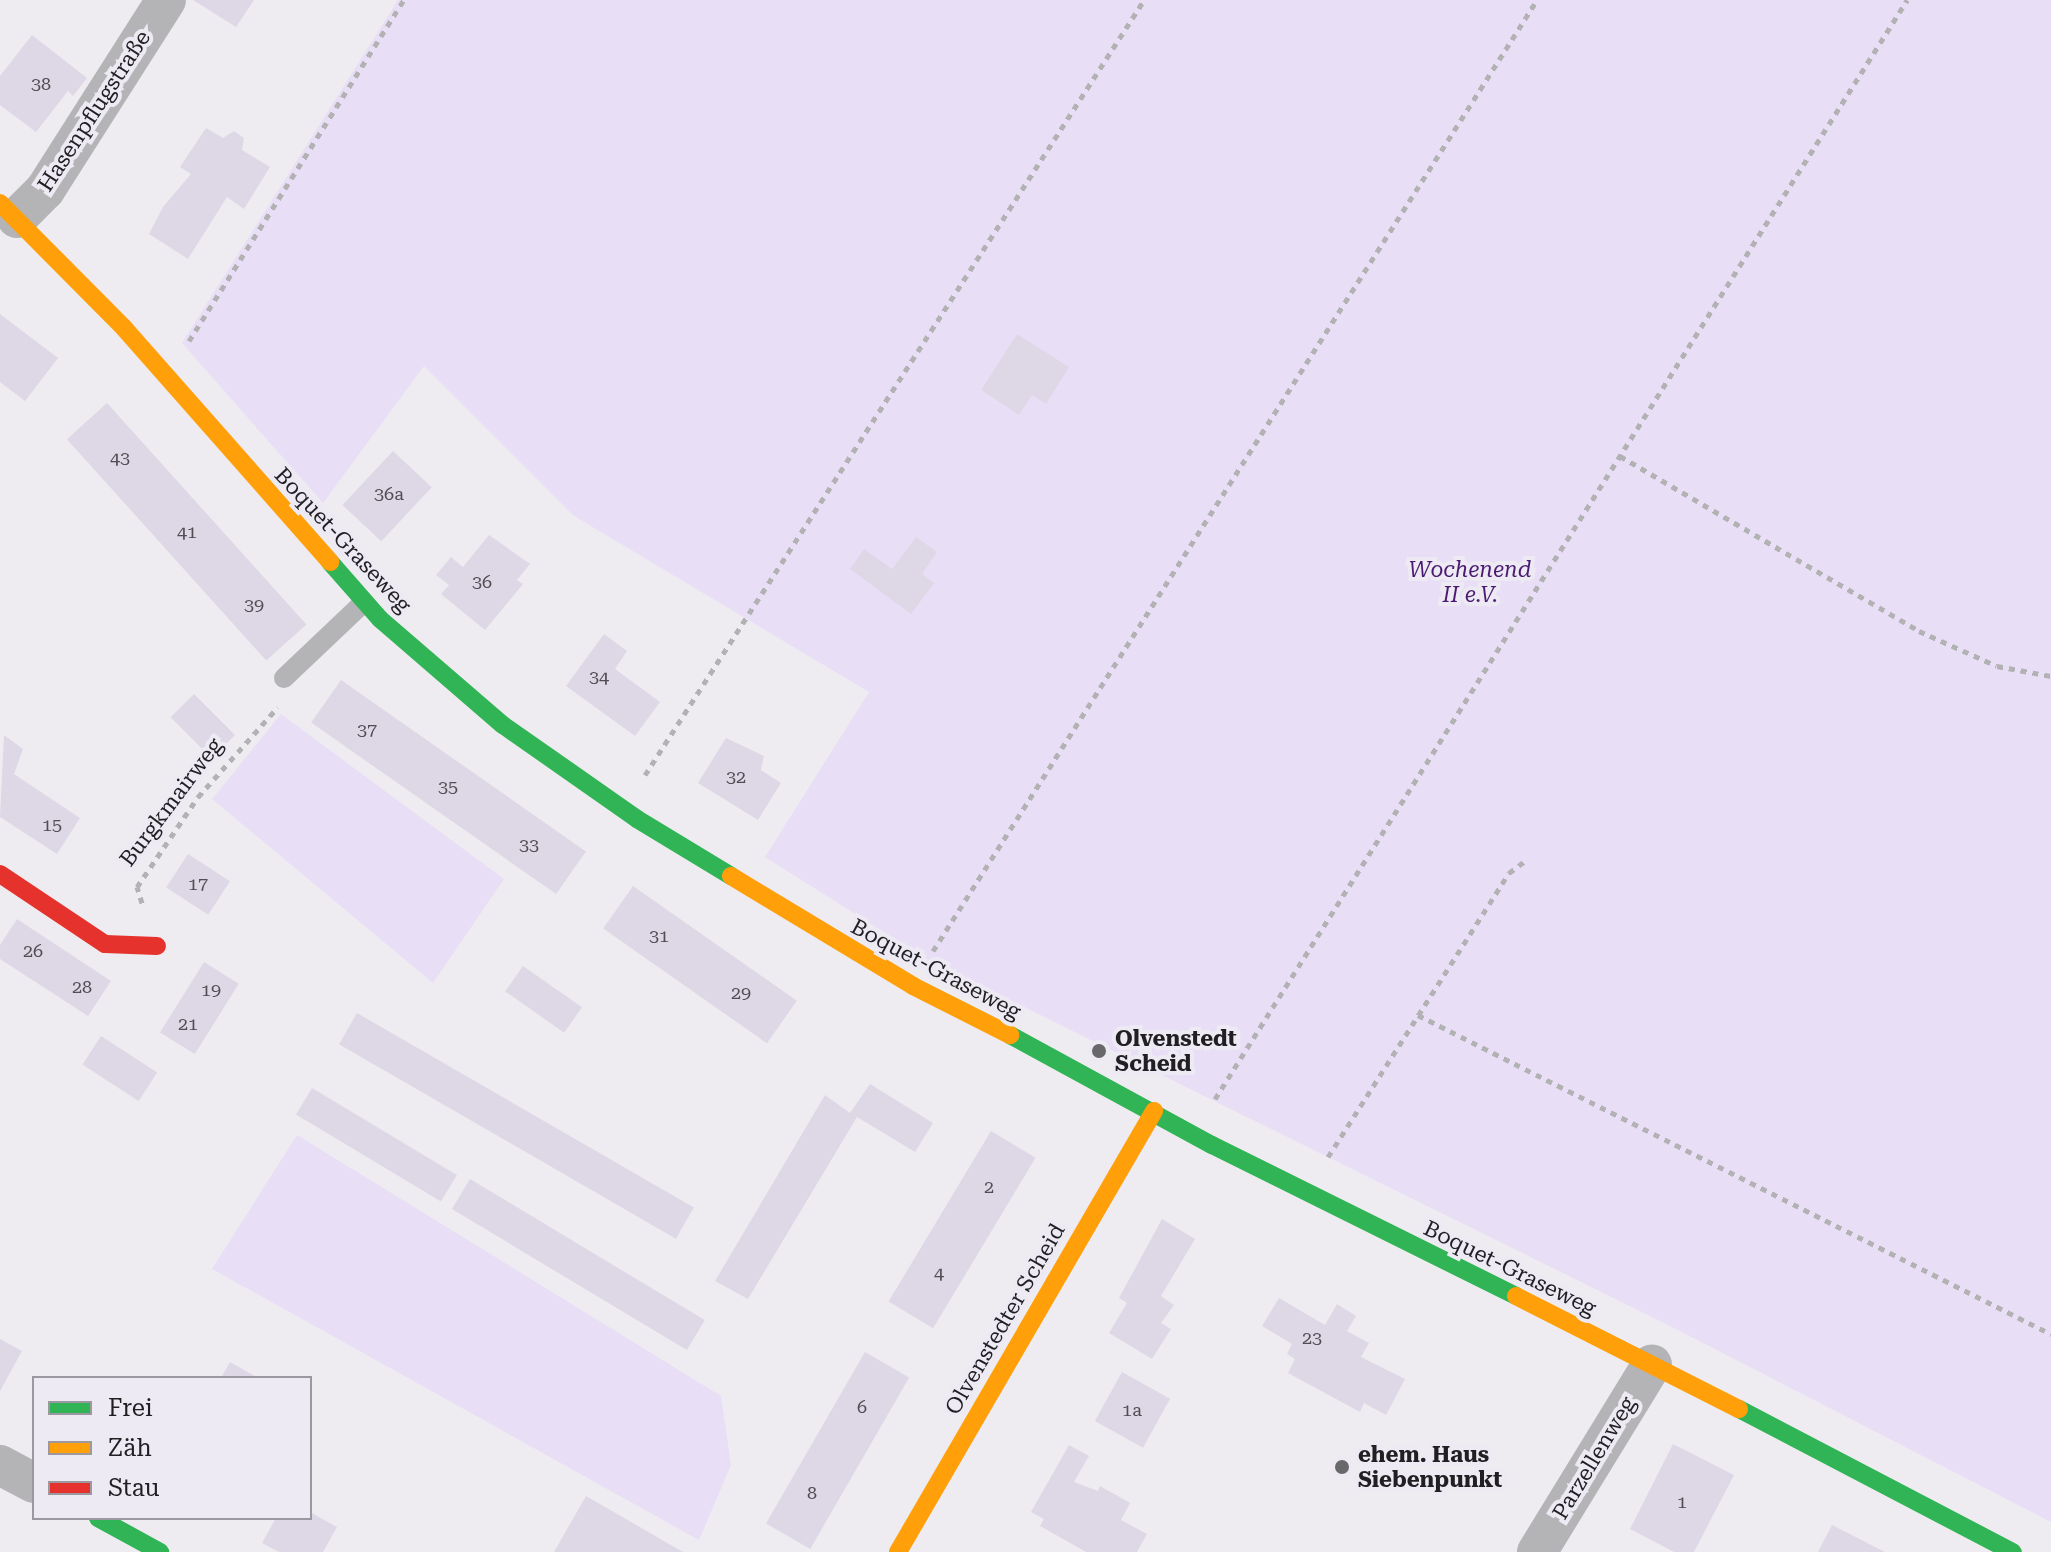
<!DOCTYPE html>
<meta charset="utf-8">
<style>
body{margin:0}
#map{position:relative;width:2051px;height:1552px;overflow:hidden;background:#eeecf1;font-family:"Roboto Serif",serif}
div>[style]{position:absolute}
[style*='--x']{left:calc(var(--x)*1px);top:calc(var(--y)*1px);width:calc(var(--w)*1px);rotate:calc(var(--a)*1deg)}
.green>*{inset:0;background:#e8def6}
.building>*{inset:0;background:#ded8e6;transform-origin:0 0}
.path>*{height:5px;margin-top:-2.5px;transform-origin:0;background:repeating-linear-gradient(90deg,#b2b1b3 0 6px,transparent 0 12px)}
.lane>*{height:20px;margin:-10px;padding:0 10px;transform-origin:10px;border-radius:10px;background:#b4b3b6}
.street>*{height:40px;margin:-20px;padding:0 20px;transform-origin:20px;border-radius:20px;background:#b4b3b6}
.fast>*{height:18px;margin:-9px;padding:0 9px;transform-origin:9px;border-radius:9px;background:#30b455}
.slow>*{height:18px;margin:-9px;padding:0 9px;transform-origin:9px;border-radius:9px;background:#ff9f0a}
.jam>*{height:18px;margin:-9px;padding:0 9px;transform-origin:9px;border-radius:9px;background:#e5322d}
.dots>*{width:22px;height:22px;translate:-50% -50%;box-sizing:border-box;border:4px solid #edeaf3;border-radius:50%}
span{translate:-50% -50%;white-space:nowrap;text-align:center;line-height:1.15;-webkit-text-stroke:8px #edeaf3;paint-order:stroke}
.number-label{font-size:18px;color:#504e54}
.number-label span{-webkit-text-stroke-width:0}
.street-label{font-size:22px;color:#201f22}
.park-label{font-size:22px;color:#4b1b74;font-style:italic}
.poi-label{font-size:22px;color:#201f22;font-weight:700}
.left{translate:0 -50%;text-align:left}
.legend{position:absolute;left:32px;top:1376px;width:280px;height:144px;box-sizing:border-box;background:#edeaf3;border:2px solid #9b999f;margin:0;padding:10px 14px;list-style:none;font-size:24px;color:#201f22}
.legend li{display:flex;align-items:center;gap:16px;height:40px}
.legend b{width:40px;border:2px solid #9b999f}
</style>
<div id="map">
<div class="green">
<div style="clip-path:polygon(398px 0,2051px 0,2051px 1522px,1668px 1325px,925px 958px,765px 857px,869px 692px,574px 516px,424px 366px,323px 503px,182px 343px)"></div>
<div style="clip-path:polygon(281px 714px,504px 879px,433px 983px,212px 799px)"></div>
<div style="clip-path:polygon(297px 1135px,721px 1396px,731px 1465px,699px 1540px,212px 1269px)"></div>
</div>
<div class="building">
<div style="clip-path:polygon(193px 0,254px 0,236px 27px)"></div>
<div style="clip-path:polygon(32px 35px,87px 78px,73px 96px,68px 91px,36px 132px,0 105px,0 76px)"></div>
<div style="clip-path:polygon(206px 128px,223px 138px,234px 131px,244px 138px,242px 150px,270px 167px,244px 209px,227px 197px,188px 259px,149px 234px,163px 207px,191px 174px,180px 167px)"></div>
<div style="clip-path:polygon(0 314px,58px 358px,25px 401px,0 382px)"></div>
<div style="clip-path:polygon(1017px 334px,1069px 367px,1046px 404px,1032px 395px,1019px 415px,981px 390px)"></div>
<div style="left:107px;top:403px;width:298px;height:54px;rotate:48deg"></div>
<div style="left:393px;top:451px;width:53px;height:74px;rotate:43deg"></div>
<div style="clip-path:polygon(489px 535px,530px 564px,517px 580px,523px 584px,485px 630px,441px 594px,449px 585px,436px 575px,451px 557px,463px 567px)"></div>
<div style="clip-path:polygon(916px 537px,937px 552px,922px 574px,934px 583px,911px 614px,850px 569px,864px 549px,892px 569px)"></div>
<div style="clip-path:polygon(604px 634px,627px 651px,615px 669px,660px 702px,635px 736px,566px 686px)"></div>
<div style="left:341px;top:680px;width:299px;height:52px;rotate:35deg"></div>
<div style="left:194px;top:694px;width:58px;height:33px;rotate:45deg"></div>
<div style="clip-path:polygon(4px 735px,23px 749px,14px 774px,80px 818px,57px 854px,0 817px)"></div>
<div style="clip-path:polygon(726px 738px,764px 756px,761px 770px,781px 783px,758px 820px,698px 783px)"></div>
<div style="left:188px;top:854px;width:50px;height:40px;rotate:33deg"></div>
<div style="left:633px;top:886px;width:200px;height:52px;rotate:35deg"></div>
<div style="clip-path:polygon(17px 919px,111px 981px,88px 1016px,0 959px,0 945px)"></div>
<div style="left:204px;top:962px;width:41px;height:83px;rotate:32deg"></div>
<div style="left:523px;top:966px;width:72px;height:31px;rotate:35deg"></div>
<div style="left:357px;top:1013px;width:389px;height:36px;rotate:30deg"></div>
<div style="left:101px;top:1036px;width:67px;height:34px;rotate:33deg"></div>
<div style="clip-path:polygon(870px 1084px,933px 1123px,915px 1152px,857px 1117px,748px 1299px,715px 1281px,825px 1095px,850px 1113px)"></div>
<div style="left:312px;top:1088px;width:169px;height:31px;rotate:31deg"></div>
<div style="left:991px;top:1131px;width:52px;height:199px;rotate:31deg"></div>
<div style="left:470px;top:1179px;width:274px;height:35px;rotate:31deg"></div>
<div style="clip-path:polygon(1162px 1219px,1195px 1239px,1161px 1296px,1174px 1305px,1161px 1323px,1171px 1329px,1152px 1359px,1109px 1333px,1127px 1303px,1119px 1298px)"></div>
<div style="clip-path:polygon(1279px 1298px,1325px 1325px,1337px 1304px,1356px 1316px,1347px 1331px,1369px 1343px,1361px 1357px,1405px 1379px,1386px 1415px,1364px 1403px,1360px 1412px,1288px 1373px,1295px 1359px,1287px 1354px,1292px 1344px,1262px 1326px)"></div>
<div style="clip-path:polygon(0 1339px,22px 1351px,0 1391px)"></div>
<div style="left:865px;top:1352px;width:51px;height:198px;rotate:30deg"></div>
<div style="clip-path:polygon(230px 1362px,258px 1378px,221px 1378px)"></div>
<div style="left:1122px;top:1372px;width:55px;height:56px;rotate:29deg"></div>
<div style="clip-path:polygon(1673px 1444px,1734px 1475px,1694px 1552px,1674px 1552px,1630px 1529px)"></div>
<div style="clip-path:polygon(1069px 1445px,1089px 1456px,1074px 1482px,1098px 1491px,1100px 1486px,1130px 1503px,1121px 1520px,1147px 1534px,1137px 1552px,1086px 1552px,1040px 1526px,1044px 1519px,1031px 1512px)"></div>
<div style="clip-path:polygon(586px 1496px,683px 1552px,554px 1552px)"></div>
<div style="clip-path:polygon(310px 1512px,337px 1527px,323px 1552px,279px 1552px,262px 1543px,276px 1518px,310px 1518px)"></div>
<div style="clip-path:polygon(1832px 1525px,1885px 1552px,1818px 1552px)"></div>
</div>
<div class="path">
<div style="--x:189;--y:341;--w:403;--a:-57.8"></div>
<div style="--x:1620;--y:456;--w:346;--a:30.3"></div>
<div style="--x:1919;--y:631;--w:85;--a:24.2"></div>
<div style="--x:1997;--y:666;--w:55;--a:10.5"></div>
<div style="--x:645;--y:775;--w:922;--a:-57.22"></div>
<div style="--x:142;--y:903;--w:17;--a:-107"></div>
<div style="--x:137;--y:887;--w:109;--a:-55.9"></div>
<div style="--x:198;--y:797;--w:120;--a:-48.4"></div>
<div style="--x:933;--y:951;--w:1127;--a:-57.58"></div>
<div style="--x:1418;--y:1015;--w:709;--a:26.75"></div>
<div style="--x:1215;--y:1099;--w:1299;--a:-57.8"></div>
<div style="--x:1328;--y:1157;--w:337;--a:-57.5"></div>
<div style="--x:1509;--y:873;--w:20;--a:-37"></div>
</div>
<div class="lane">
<div style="--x:284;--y:678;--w:109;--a:-43.5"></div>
</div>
<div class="street">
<div style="--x:17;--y:218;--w:40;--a:-45"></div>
<div style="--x:45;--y:190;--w:225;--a:-57.5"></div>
<div style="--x:0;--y:1465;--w:38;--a:28"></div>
<div style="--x:1537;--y:1552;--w:220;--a:-58.5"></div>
</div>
<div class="fast">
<div style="--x:330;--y:562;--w:76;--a:48.7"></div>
<div style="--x:380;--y:619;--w:162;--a:40.8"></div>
<div style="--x:503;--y:725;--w:164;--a:35"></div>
<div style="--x:637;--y:819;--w:110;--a:31.2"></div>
<div style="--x:1010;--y:1035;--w:230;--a:28.6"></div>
<div style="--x:1212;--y:1145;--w:339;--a:26.4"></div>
<div style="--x:1739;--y:1409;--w:309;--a:27.6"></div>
<div style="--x:98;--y:1518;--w:71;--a:28.7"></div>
</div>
<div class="slow">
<div style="--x:0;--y:203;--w:176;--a:45.2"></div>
<div style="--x:124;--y:328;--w:312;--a:48.6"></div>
<div style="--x:731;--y:876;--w:213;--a:31.1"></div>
<div style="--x:913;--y:986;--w:109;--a:26.8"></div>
<div style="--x:1516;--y:1296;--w:250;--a:26.9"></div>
<div style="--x:898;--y:1552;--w:510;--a:-59.86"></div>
</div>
<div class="jam">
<div style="--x:0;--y:874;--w:126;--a:33.7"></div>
<div style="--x:105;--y:944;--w:52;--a:2.2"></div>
</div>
<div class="dots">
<div style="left:1099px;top:1051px;background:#68676a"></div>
<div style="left:1342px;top:1467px;background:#68676a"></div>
</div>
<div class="number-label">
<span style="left:41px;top:84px">38</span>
<span style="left:120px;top:458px">43</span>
<span style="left:389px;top:494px">36a</span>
<span style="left:187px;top:532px">41</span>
<span style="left:482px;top:582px">36</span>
<span style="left:254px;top:605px">39</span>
<span style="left:599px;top:677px">34</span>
<span style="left:367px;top:730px">37</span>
<span style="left:736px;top:777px">32</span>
<span style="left:448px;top:787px">35</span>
<span style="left:52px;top:825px">15</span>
<span style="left:529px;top:845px">33</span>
<span style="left:198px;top:884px">17</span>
<span style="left:659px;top:936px">31</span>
<span style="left:33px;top:951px">26</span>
<span style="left:82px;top:987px">28</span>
<span style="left:211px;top:990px">19</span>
<span style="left:741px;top:993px">29</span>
<span style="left:188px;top:1024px">21</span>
<span style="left:989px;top:1187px">2</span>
<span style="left:939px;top:1273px">4</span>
<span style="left:1312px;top:1338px">23</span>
<span style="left:862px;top:1407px">6</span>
<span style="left:1132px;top:1410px">1a</span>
<span style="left:812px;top:1493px">8</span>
<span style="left:1682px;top:1502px">1</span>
</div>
<div class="street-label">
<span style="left:94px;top:111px;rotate:-57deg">Hasenpflugstraße</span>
<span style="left:343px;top:540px;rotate:47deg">Boquet-Graseweg</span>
<span style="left:171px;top:802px;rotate:-53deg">Burgkmairweg</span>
<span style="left:936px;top:969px;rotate:28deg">Boquet-Graseweg</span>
<span style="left:1510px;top:1268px;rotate:26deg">Boquet-Graseweg</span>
<span style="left:1005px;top:1319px;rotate:-60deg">Olvenstedter Scheid</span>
<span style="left:1594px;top:1458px;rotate:-59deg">Parzellenweg</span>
</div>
<div class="park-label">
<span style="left:1470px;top:582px">Wochenend<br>II e.V.</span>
</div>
<div class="poi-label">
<span class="left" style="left:1115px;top:1051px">Olvenstedt<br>Scheid</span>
<span class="left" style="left:1358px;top:1467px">ehem. Haus<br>Siebenpunkt</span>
</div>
<ul class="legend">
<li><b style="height:10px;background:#30b455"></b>Frei</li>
<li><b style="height:10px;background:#ff9f0a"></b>Zäh</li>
<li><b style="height:10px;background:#e5322d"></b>Stau</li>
</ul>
</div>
